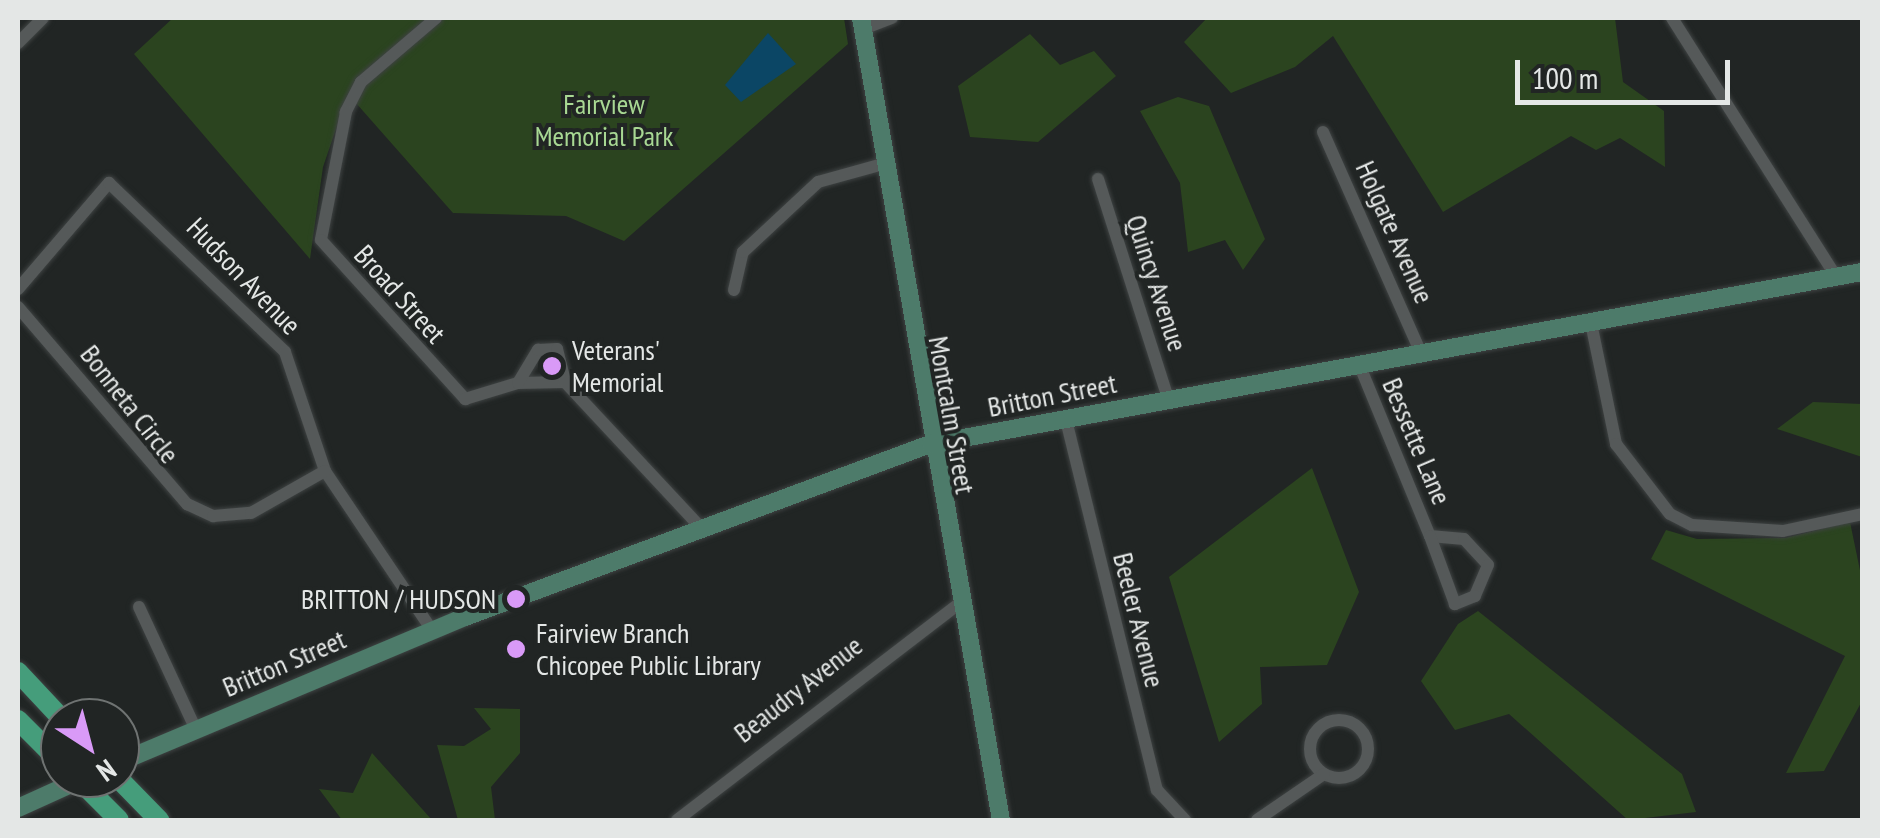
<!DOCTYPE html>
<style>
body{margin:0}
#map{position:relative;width:1880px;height:838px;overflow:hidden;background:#212524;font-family:"PT Sans Narrow",sans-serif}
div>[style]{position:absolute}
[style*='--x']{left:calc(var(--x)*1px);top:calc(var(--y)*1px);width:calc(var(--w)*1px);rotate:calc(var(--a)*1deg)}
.green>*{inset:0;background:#2b441f}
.water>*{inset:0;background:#0b4665}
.roads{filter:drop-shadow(0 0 2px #3e4242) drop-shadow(0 0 2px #3e4242)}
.street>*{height:12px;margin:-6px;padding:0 6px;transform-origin:6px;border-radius:6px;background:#555959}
.street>.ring{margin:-6px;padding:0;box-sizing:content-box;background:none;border:12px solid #555959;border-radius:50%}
.secondary>*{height:18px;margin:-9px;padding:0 9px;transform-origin:9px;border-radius:9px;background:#4d7b6a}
.primary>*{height:20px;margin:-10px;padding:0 10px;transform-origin:10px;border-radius:10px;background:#459d7b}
.dots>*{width:28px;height:28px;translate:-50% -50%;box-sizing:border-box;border:5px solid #212524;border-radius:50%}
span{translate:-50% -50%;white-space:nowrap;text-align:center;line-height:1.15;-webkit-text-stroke:8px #212524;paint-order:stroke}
.park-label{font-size:28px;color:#a8d893}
.street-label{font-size:28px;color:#e4e7e6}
.poi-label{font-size:28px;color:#e4e7e6}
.left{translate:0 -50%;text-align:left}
.right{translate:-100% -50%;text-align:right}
.frame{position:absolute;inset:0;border:20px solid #e4e7e6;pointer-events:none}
.north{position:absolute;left:40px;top:698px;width:100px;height:100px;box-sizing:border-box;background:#212524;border:2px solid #6f7372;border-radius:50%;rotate:144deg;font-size:28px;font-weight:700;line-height:40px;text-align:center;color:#e4e7e6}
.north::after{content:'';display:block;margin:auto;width:35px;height:45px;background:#d99af7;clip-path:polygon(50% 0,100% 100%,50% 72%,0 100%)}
.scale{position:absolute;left:1515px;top:60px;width:215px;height:45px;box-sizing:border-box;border:5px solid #e4e7e6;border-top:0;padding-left:12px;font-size:30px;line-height:35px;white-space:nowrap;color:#e4e7e6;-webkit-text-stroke:8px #212524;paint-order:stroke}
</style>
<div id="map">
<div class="green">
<div style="clip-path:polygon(173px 18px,844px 18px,848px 44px,624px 241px,566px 216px,453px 213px,348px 94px,323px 167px,310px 259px,134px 54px)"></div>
<div style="clip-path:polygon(1207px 18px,1615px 18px,1623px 82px,1664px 111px,1665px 167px,1620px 138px,1596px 150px,1571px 136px,1443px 212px,1333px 36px,1295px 67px,1231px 93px,1184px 42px)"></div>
<div style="clip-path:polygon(1030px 34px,1060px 65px,1094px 51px,1116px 76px,1038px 142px,970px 137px,958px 86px)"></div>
<div style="clip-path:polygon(1178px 97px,1209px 106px,1265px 239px,1243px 270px,1225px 240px,1188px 252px,1180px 183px,1140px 111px)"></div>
<div style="clip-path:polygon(1813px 402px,1862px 404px,1862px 457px,1777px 429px)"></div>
<div style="clip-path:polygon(1312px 468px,1359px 592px,1327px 665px,1260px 667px,1262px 704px,1219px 742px,1169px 577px)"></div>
<div style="clip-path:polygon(1850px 522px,1862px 580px,1862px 701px,1824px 771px,1786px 773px,1845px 656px,1651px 559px,1666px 530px,1697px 539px,1785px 538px)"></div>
<div style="clip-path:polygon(1478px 611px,1682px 774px,1696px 812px,1628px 820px,1509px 714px,1455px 730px,1421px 681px,1458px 624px)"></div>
<div style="clip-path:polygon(474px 708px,520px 709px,520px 753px,491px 787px,495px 820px,458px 820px,437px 745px,464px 746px,491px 729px)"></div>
<div style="clip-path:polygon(372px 753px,432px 820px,342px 820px,319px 789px,353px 793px)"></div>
</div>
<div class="water">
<div style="clip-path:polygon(768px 33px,796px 64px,741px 102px,725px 85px)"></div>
</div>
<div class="roads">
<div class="street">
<div style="--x:436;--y:18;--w:99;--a:139.5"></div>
<div style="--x:361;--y:82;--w:34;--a:117"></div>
<div style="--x:346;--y:112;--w:130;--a:101.1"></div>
<div style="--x:321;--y:240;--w:215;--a:47.8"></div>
<div style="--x:465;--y:399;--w:55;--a:-16.8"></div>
<div style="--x:1672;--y:18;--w:308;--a:57.6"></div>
<div style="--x:863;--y:29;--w:31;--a:-21"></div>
<div style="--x:18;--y:43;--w:35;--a:-45"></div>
<div style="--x:1323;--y:132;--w:242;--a:66.1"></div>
<div style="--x:1098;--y:179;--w:233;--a:72.3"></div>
<div style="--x:18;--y:289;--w:140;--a:-49.4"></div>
<div style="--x:109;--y:183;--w:244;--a:43.8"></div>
<div style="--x:285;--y:352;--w:126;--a:71.4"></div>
<div style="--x:325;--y:471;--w:192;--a:56.1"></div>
<div style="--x:734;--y:290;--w:39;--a:-77"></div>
<div style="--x:743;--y:252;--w:103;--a:-43"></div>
<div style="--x:818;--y:182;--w:67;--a:-15.5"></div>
<div style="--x:18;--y:307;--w:260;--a:49.4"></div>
<div style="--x:187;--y:504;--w:29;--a:25"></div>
<div style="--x:213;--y:516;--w:38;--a:-5"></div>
<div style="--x:251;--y:513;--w:85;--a:-29.6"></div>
<div style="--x:1591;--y:323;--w:124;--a:78.3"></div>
<div style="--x:1616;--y:444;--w:88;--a:52.4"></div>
<div style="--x:1670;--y:514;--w:25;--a:27"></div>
<div style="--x:1692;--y:525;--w:91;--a:3.8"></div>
<div style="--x:1783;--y:531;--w:81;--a:-12.1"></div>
<div style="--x:1359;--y:364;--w:186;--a:67.6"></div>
<div style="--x:1430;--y:536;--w:34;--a:5"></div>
<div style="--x:1464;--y:539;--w:35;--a:47"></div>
<div style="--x:1488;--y:565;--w:34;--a:113"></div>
<div style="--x:1475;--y:596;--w:22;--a:158"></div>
<div style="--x:1455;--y:604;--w:72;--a:-110.2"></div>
<div style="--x:565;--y:382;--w:47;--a:178.8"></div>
<div style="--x:518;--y:383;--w:39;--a:-59"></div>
<div style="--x:538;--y:350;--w:19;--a:-3"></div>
<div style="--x:557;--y:349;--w:34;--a:76"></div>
<div style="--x:565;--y:382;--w:200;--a:47"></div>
<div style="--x:1066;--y:420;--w:381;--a:76.2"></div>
<div style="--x:1157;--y:790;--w:41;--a:47"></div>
<div style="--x:139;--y:607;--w:136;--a:65.1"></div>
<div class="ring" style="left:1310px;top:720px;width:46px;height:46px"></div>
<div style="--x:677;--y:820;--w:353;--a:-37.5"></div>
<div style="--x:1257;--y:820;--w:81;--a:-34.5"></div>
</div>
<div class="secondary">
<div style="--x:861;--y:18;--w:814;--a:80.1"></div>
<div style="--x:120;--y:762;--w:374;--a:-22.8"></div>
<div style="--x:465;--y:617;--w:497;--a:-20.4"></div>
<div style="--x:931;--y:444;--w:947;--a:-10.47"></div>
<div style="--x:18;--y:808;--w:72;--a:-24.4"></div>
</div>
<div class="primary">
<div style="--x:18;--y:672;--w:63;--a:46.9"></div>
<div style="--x:18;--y:720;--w:59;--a:45"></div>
<div style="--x:77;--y:778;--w:59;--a:45"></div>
<div style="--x:118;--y:778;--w:59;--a:45.7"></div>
</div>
</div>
<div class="dots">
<div style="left:552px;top:366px;background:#d99af7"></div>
<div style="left:516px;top:599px;background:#d99af7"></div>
<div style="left:516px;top:649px;background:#d99af7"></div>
</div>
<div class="park-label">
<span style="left:604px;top:120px">Fairview<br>Memorial Park</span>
</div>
<div class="street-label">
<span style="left:1395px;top:232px;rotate:66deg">Holgate Avenue</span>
<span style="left:244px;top:276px;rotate:46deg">Hudson Avenue</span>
<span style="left:1157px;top:283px;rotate:72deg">Quincy Avenue</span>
<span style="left:400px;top:294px;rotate:48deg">Broad Street</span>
<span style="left:1052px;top:395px;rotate:-11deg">Britton Street</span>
<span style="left:130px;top:404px;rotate:52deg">Bonneta Circle</span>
<span style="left:952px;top:415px;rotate:80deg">Montcalm Street</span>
<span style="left:1417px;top:441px;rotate:67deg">Bessette Lane</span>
<span style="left:1139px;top:620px;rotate:76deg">Beeler Avenue</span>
<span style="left:284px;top:663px;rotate:-23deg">Britton Street</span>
<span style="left:798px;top:689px;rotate:-38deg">Beaudry Avenue</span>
</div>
<div class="poi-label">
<span class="left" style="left:572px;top:366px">Veterans'<br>Memorial</span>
<span class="right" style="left:496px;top:599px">BRITTON / HUDSON</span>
<span class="left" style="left:536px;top:649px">Fairview Branch<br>Chicopee Public Library</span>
</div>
<div class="frame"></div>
<div class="north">N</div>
<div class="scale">100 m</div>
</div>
